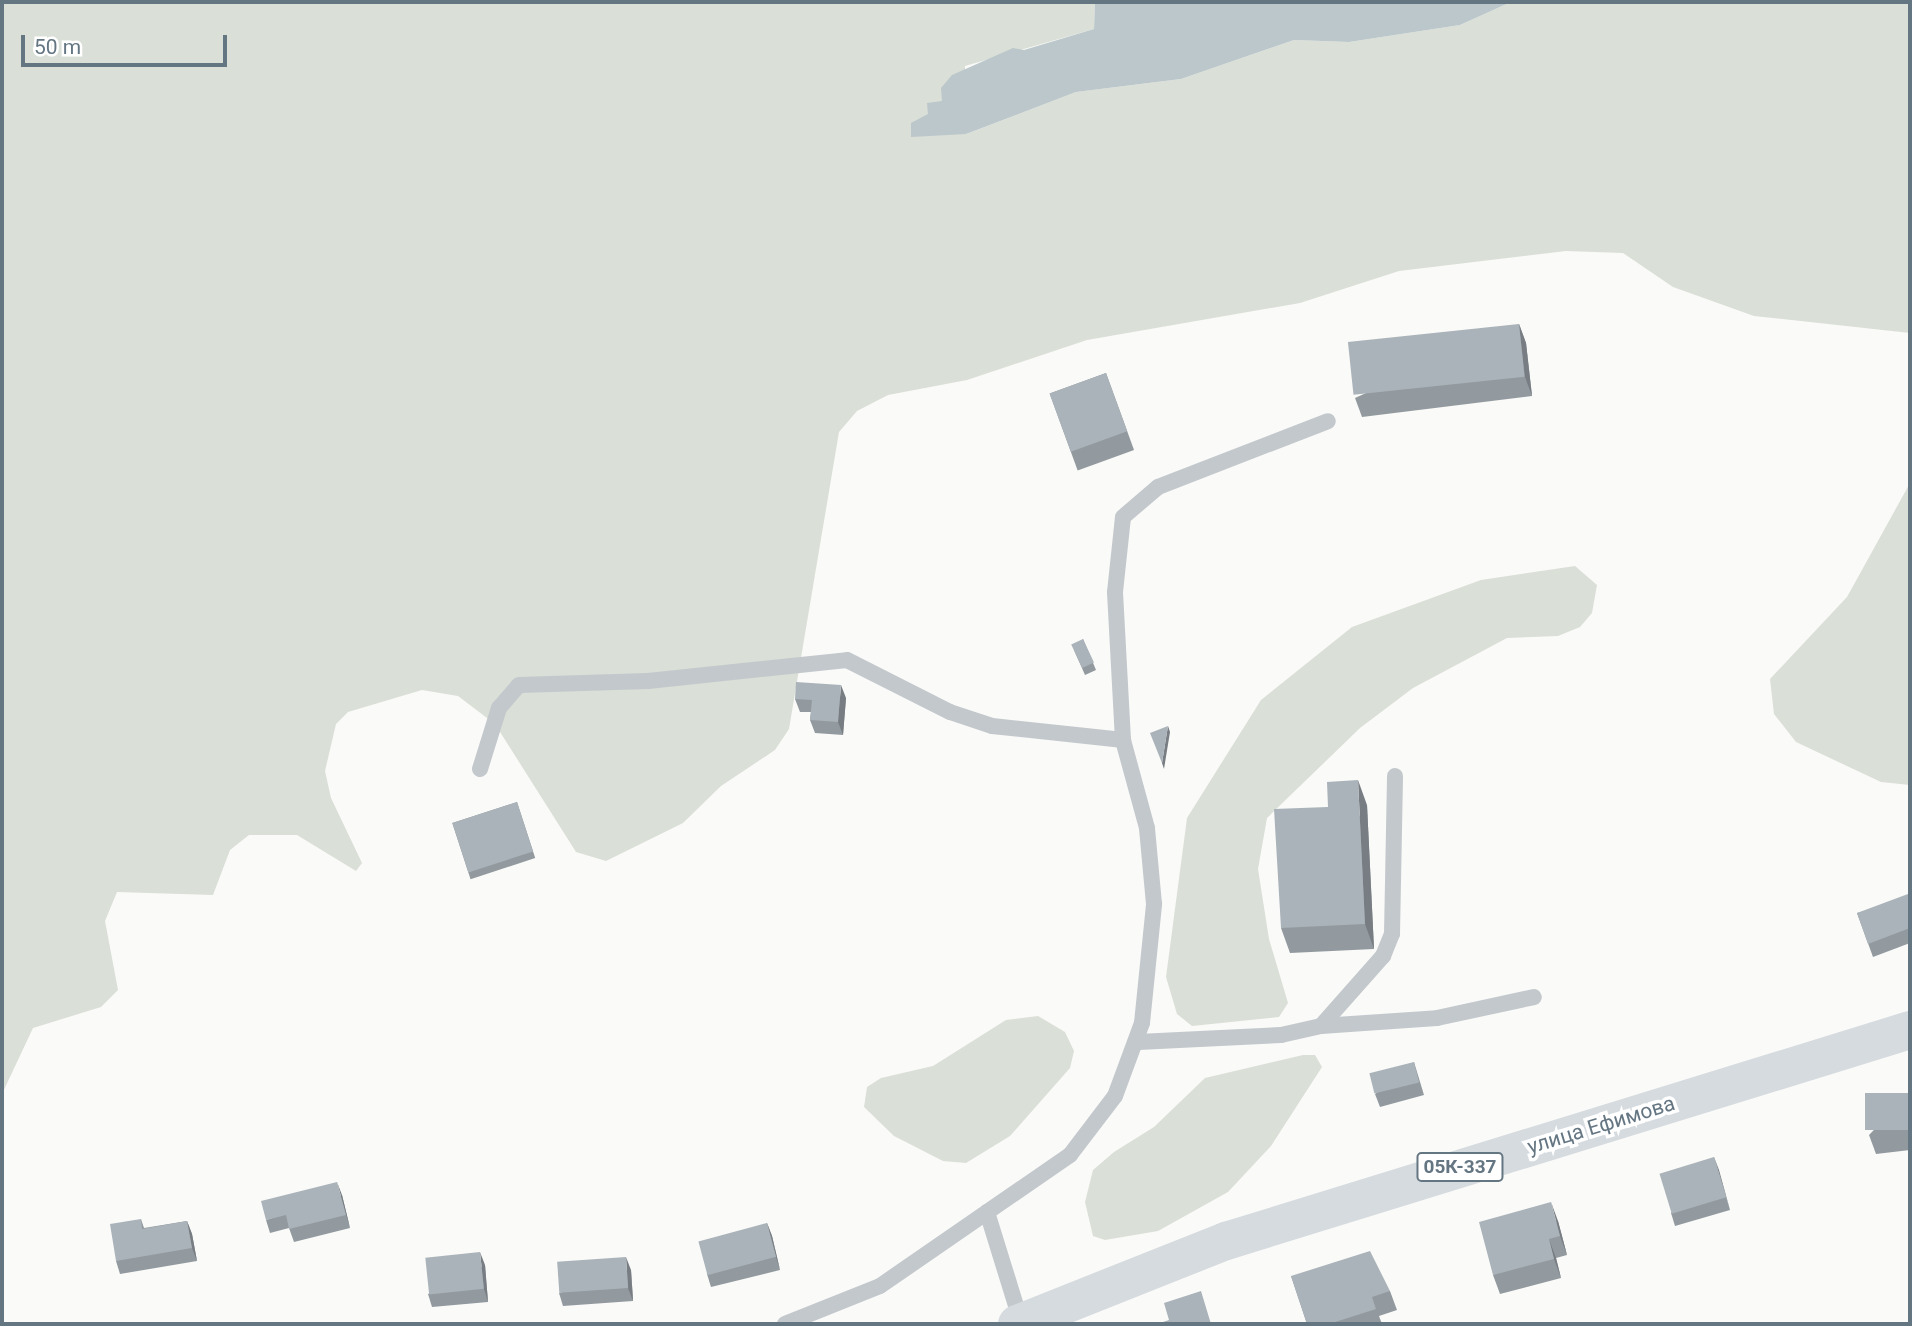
<!DOCTYPE html>
<meta charset="utf-8">
<style>
body{margin:0}
#map{position:relative;width:1912px;height:1326px;overflow:hidden;background:#fafaf8;font-family:Roboto,sans-serif}
div>[style]{position:absolute}
[style*='--x']{left:calc(var(--x)*1px);top:calc(var(--y)*1px);width:calc(var(--w)*1px);rotate:calc(var(--a)*1deg)}
.green>*{inset:0;background:#dadfd7}
.water>*{inset:0;background:#bbc7cb}
.service>*{height:16px;margin:-8px;padding:0 8px;transform-origin:8px;border-radius:8px;background:#c3c8cc}
.primary>*{height:38px;margin:-19px;padding:0 19px;transform-origin:19px;border-radius:19px;background:#d6dbdf}
.wall>*{inset:0;background:#929a9f;transform-origin:0 0}
.shaded-wall>*{inset:0;background:#777d82}
.building>*{inset:0;background:#aab3b9;transform-origin:0 0}
span{translate:-50% -50%;white-space:nowrap;text-align:center;line-height:1.15;-webkit-text-stroke:7px #fff;paint-order:stroke}
.shield-label span{padding:2px 5px;background:#fff;border:2px solid;border-radius:5px;-webkit-text-stroke-width:0}
.shield-label{font-size:19px;color:#657683;font-weight:700}
.street-label{font-size:21px;color:#657683}
.frame{position:absolute;inset:0;border:4px solid #657683;pointer-events:none}
.scale{position:absolute;left:21px;top:35px;width:206px;height:32px;box-sizing:border-box;border:4px solid #657683;border-top:0;padding-left:9px;font-size:21px;line-height:24px;white-space:nowrap;color:#657683;-webkit-text-stroke:5px #fff;paint-order:stroke}
</style>
<div id="map">
<div class="green">
<div style="clip-path:polygon(2px 2px,1095px 2px,1094px 29px,965px 66px,966px 134px,1076px 92px,1181px 79px,1294px 40px,1349px 42px,1460px 25px,1511px 2px,1910px 2px,1910px 333px,1754px 316px,1673px 287px,1623px 253px,1566px 251px,1399px 271px,1300px 303px,1087px 340px,967px 380px,888px 395px,857px 411px,839px 432px,789px 729px,775px 750px,721px 786px,683px 823px,606px 861px,576px 852px,495px 724px,458px 696px,422px 690px,348px 712px,336px 724px,325px 771px,331px 798px,362px 863px,356px 871px,297px 835px,249px 835px,230px 850px,213px 895px,117px 892px,105px 921px,118px 990px,101px 1007px,33px 1028px,2px 1094px)"></div>
<div style="clip-path:polygon(1910px 483px,1910px 785px,1881px 782px,1796px 742px,1774px 714px,1770px 679px,1847px 597px)"></div>
<div style="clip-path:polygon(1575px 566px,1597px 585px,1592px 613px,1580px 627px,1558px 636px,1507px 638px,1413px 688px,1360px 728px,1267px 818px,1258px 869px,1269px 939px,1288px 1003px,1279px 1017px,1192px 1026px,1177px 1014px,1166px 977px,1187px 818px,1261px 700px,1352px 627px,1481px 580px)"></div>
<div style="clip-path:polygon(1038px 1016px,1065px 1032px,1074px 1051px,1070px 1068px,1010px 1136px,966px 1163px,943px 1161px,894px 1136px,864px 1107px,867px 1087px,881px 1078px,933px 1066px,1006px 1020px)"></div>
<div style="clip-path:polygon(1303px 1055px,1315px 1055px,1322px 1067px,1271px 1146px,1228px 1192px,1158px 1231px,1105px 1240px,1093px 1236px,1085px 1202px,1093px 1170px,1114px 1152px,1154px 1127px,1205px 1078px)"></div>
</div>
<div class="water">
<div style="clip-path:polygon(1095px 2px,1511px 2px,1460px 25px,1349px 42px,1294px 40px,1181px 79px,1076px 92px,966px 134px,911px 137px,911px 123px,928px 114px,927px 103px,942px 101px,941px 88px,952px 75px,1013px 48px,1024px 50px,1094px 29px)"></div>
</div>
<div class="service">
<div style="--x:480;--y:769;--w:64;--a:-72.7"></div>
<div style="--x:499;--y:708;--w:30;--a:-49"></div>
<div style="--x:519;--y:685;--w:129;--a:-1.8"></div>
<div style="--x:648;--y:681;--w:200;--a:-6"></div>
<div style="--x:847;--y:660;--w:115;--a:26.8"></div>
<div style="--x:950;--y:712;--w:44;--a:18.4"></div>
<div style="--x:992;--y:726;--w:132;--a:6.1"></div>
<div style="--x:1321;--y:1026;--w:116;--a:-3.9"></div>
<div style="--x:1437;--y:1018;--w:99;--a:-12.2"></div>
<div style="--x:1138;--y:1042;--w:143;--a:-2.8"></div>
<div style="--x:1281;--y:1035;--w:41;--a:-12.7"></div>
<div style="--x:1321;--y:1026;--w:94;--a:-48.5"></div>
<div style="--x:1383;--y:956;--w:24;--a:-68"></div>
<div style="--x:1392;--y:934;--w:158;--a:-88.9"></div>
<div style="--x:987;--y:1212;--w:115;--a:72.8"></div>
<div style="--x:785;--y:1324;--w:102;--a:-21.8"></div>
<div style="--x:880;--y:1286;--w:231;--a:-34.6"></div>
<div style="--x:1070;--y:1155;--w:74;--a:-52.7"></div>
<div style="--x:1115;--y:1096;--w:78;--a:-69.7"></div>
<div style="--x:1142;--y:1023;--w:120;--a:-84.2"></div>
<div style="--x:1154;--y:904;--w:76;--a:-95.3"></div>
<div style="--x:1147;--y:828;--w:91;--a:-105.3"></div>
<div style="--x:1123;--y:740;--w:148;--a:-93.1"></div>
<div style="--x:1115;--y:592;--w:75;--a:-83.9"></div>
<div style="--x:1123;--y:517;--w:46;--a:-40.6"></div>
<div style="--x:1158;--y:487;--w:182;--a:-21.2"></div>
</div>
<div class="primary">
<div style="--x:1017;--y:1324;--w:225;--a:-21.7"></div>
<div style="--x:1226;--y:1241;--w:716;--a:-17.14"></div>
</div>
<div class="wall">
<div style="clip-path:polygon(1519px 324px,1526px 343px,1532px 396px,1362px 417px,1355px 398px)"></div>
<div style="left:1106px;top:373px;width:82px;height:60px;rotate:70deg"></div>
<div style="clip-path:polygon(1083px 639px,1096px 670px,1085px 675px,1074px 650px)"></div>
<div style="clip-path:polygon(846px 698px,843px 735px,815px 733px,810px 720px,811px 712px,800px 712px,795px 699px)"></div>
<div style="left:517px;top:802px;width:59px;height:68px;rotate:72deg"></div>
<div style="clip-path:polygon(1367px 805px,1374px 949px,1290px 953px,1281px 928px)"></div>
<div style="clip-path:polygon(1910px 900px,1910px 943px,1873px 957px,1857px 913px)"></div>
<div style="clip-path:polygon(1414px 1062px,1424px 1095px,1380px 1107px,1375px 1094px)"></div>
<div style="clip-path:polygon(1910px 1093px,1910px 1150px,1876px 1154px,1869px 1135px)"></div>
<div style="clip-path:polygon(1714px 1157px,1730px 1210px,1675px 1226px,1671px 1213px)"></div>
<div style="clip-path:polygon(342px 1195px,350px 1228px,294px 1242px,289px 1228px,270px 1233px,266px 1220px)"></div>
<div style="clip-path:polygon(141px 1219px,144px 1228px,187px 1221px,192px 1234px,197px 1261px,120px 1274px,116px 1261px)"></div>
<div style="clip-path:polygon(1558px 1221px,1567px 1255px,1556px 1258px,1561px 1278px,1500px 1294px,1493px 1275px)"></div>
<div style="clip-path:polygon(767px 1223px,772px 1236px,780px 1270px,711px 1287px,707px 1274px)"></div>
<div style="clip-path:polygon(485px 1265px,488px 1302px,432px 1307px,428px 1294px)"></div>
<div style="clip-path:polygon(631px 1270px,633px 1301px,563px 1306px,559px 1293px)"></div>
<div style="clip-path:polygon(1291px 1276px,1390px 1291px,1397px 1310px,1379px 1316px,1382px 1324px,1307px 1324px)"></div>
</div>
<div class="shaded-wall">
<div style="clip-path:polygon(1519px 324px,1526px 343px,1532px 396px,1525px 377px)"></div>
<div style="clip-path:polygon(841px 685px,846px 698px,843px 735px,838px 722px)"></div>
<div style="clip-path:polygon(1168px 726px,1170px 732px,1164px 769px,1162px 763px)"></div>
<div style="clip-path:polygon(1358px 780px,1367px 805px,1374px 949px,1365px 924px)"></div>
<div style="clip-path:polygon(1714px 1157px,1719px 1170px,1730px 1210px,1726px 1197px)"></div>
<div style="clip-path:polygon(337px 1182px,342px 1195px,350px 1228px,346px 1215px)"></div>
<div style="clip-path:polygon(1551px 1202px,1558px 1221px,1567px 1255px,1560px 1236px)"></div>
<div style="clip-path:polygon(187px 1221px,192px 1234px,197px 1261px,192px 1248px)"></div>
<div style="clip-path:polygon(767px 1223px,772px 1236px,780px 1270px,776px 1257px)"></div>
<div style="clip-path:polygon(1549px 1239px,1556px 1258px,1561px 1278px,1554px 1259px)"></div>
<div style="clip-path:polygon(480px 1252px,485px 1265px,488px 1302px,484px 1289px)"></div>
<div style="clip-path:polygon(626px 1257px,631px 1270px,633px 1301px,628px 1288px)"></div>
</div>
<div class="building">
<div style="left:1519px;top:324px;width:53px;height:172px;rotate:84deg"></div>
<div style="left:1106px;top:373px;width:62px;height:60px;rotate:70deg"></div>
<div style="left:1083px;top:639px;width:26px;height:13px;rotate:65deg"></div>
<div style="clip-path:polygon(796px 682px,841px 685px,838px 722px,810px 720px,812px 700px,795px 699px)"></div>
<div style="clip-path:polygon(1168px 726px,1162px 763px,1150px 733px)"></div>
<div style="clip-path:polygon(1358px 780px,1365px 924px,1281px 928px,1274px 809px,1328px 807px,1327px 782px)"></div>
<div style="left:517px;top:802px;width:52px;height:68px;rotate:72deg"></div>
<div style="clip-path:polygon(1908px 894px,1910px 900px,1910px 928px,1868px 944px,1857px 913px)"></div>
<div style="left:1414px;top:1062px;width:21px;height:46px;rotate:76deg"></div>
<div style="left:1910px;top:1093px;width:37px;height:45px;rotate:90deg"></div>
<div style="left:1714px;top:1157px;width:42px;height:57px;rotate:73deg"></div>
<div style="clip-path:polygon(337px 1182px,346px 1215px,289px 1229px,286px 1215px,266px 1220px,261px 1201px)"></div>
<div style="clip-path:polygon(1551px 1202px,1560px 1236px,1549px 1239px,1554px 1259px,1493px 1275px,1479px 1222px)"></div>
<div style="clip-path:polygon(141px 1219px,142px 1229px,187px 1221px,192px 1248px,116px 1261px,110px 1224px)"></div>
<div style="left:767px;top:1223px;width:35px;height:71px;rotate:75deg"></div>
<div style="clip-path:polygon(1370px 1251px,1390px 1291px,1372px 1297px,1376px 1309px,1329px 1324px,1307px 1324px,1291px 1276px)"></div>
<div style="left:480px;top:1252px;width:37px;height:55px;rotate:84deg"></div>
<div style="left:626px;top:1257px;width:31px;height:69px;rotate:86deg"></div>
<div style="clip-path:polygon(1201px 1291px,1211px 1324px,1157px 1324px,1169px 1320px,1164px 1303px)"></div>
</div>
<div class="shield-label">
<span style="left:1460px;top:1167px">05К-337</span>
</div>
<div class="street-label">
<span style="left:1601px;top:1125px;rotate:-17deg">улица Ефимова</span>
</div>
<div class="frame"></div>
<div class="scale">50 m</div>
</div>
